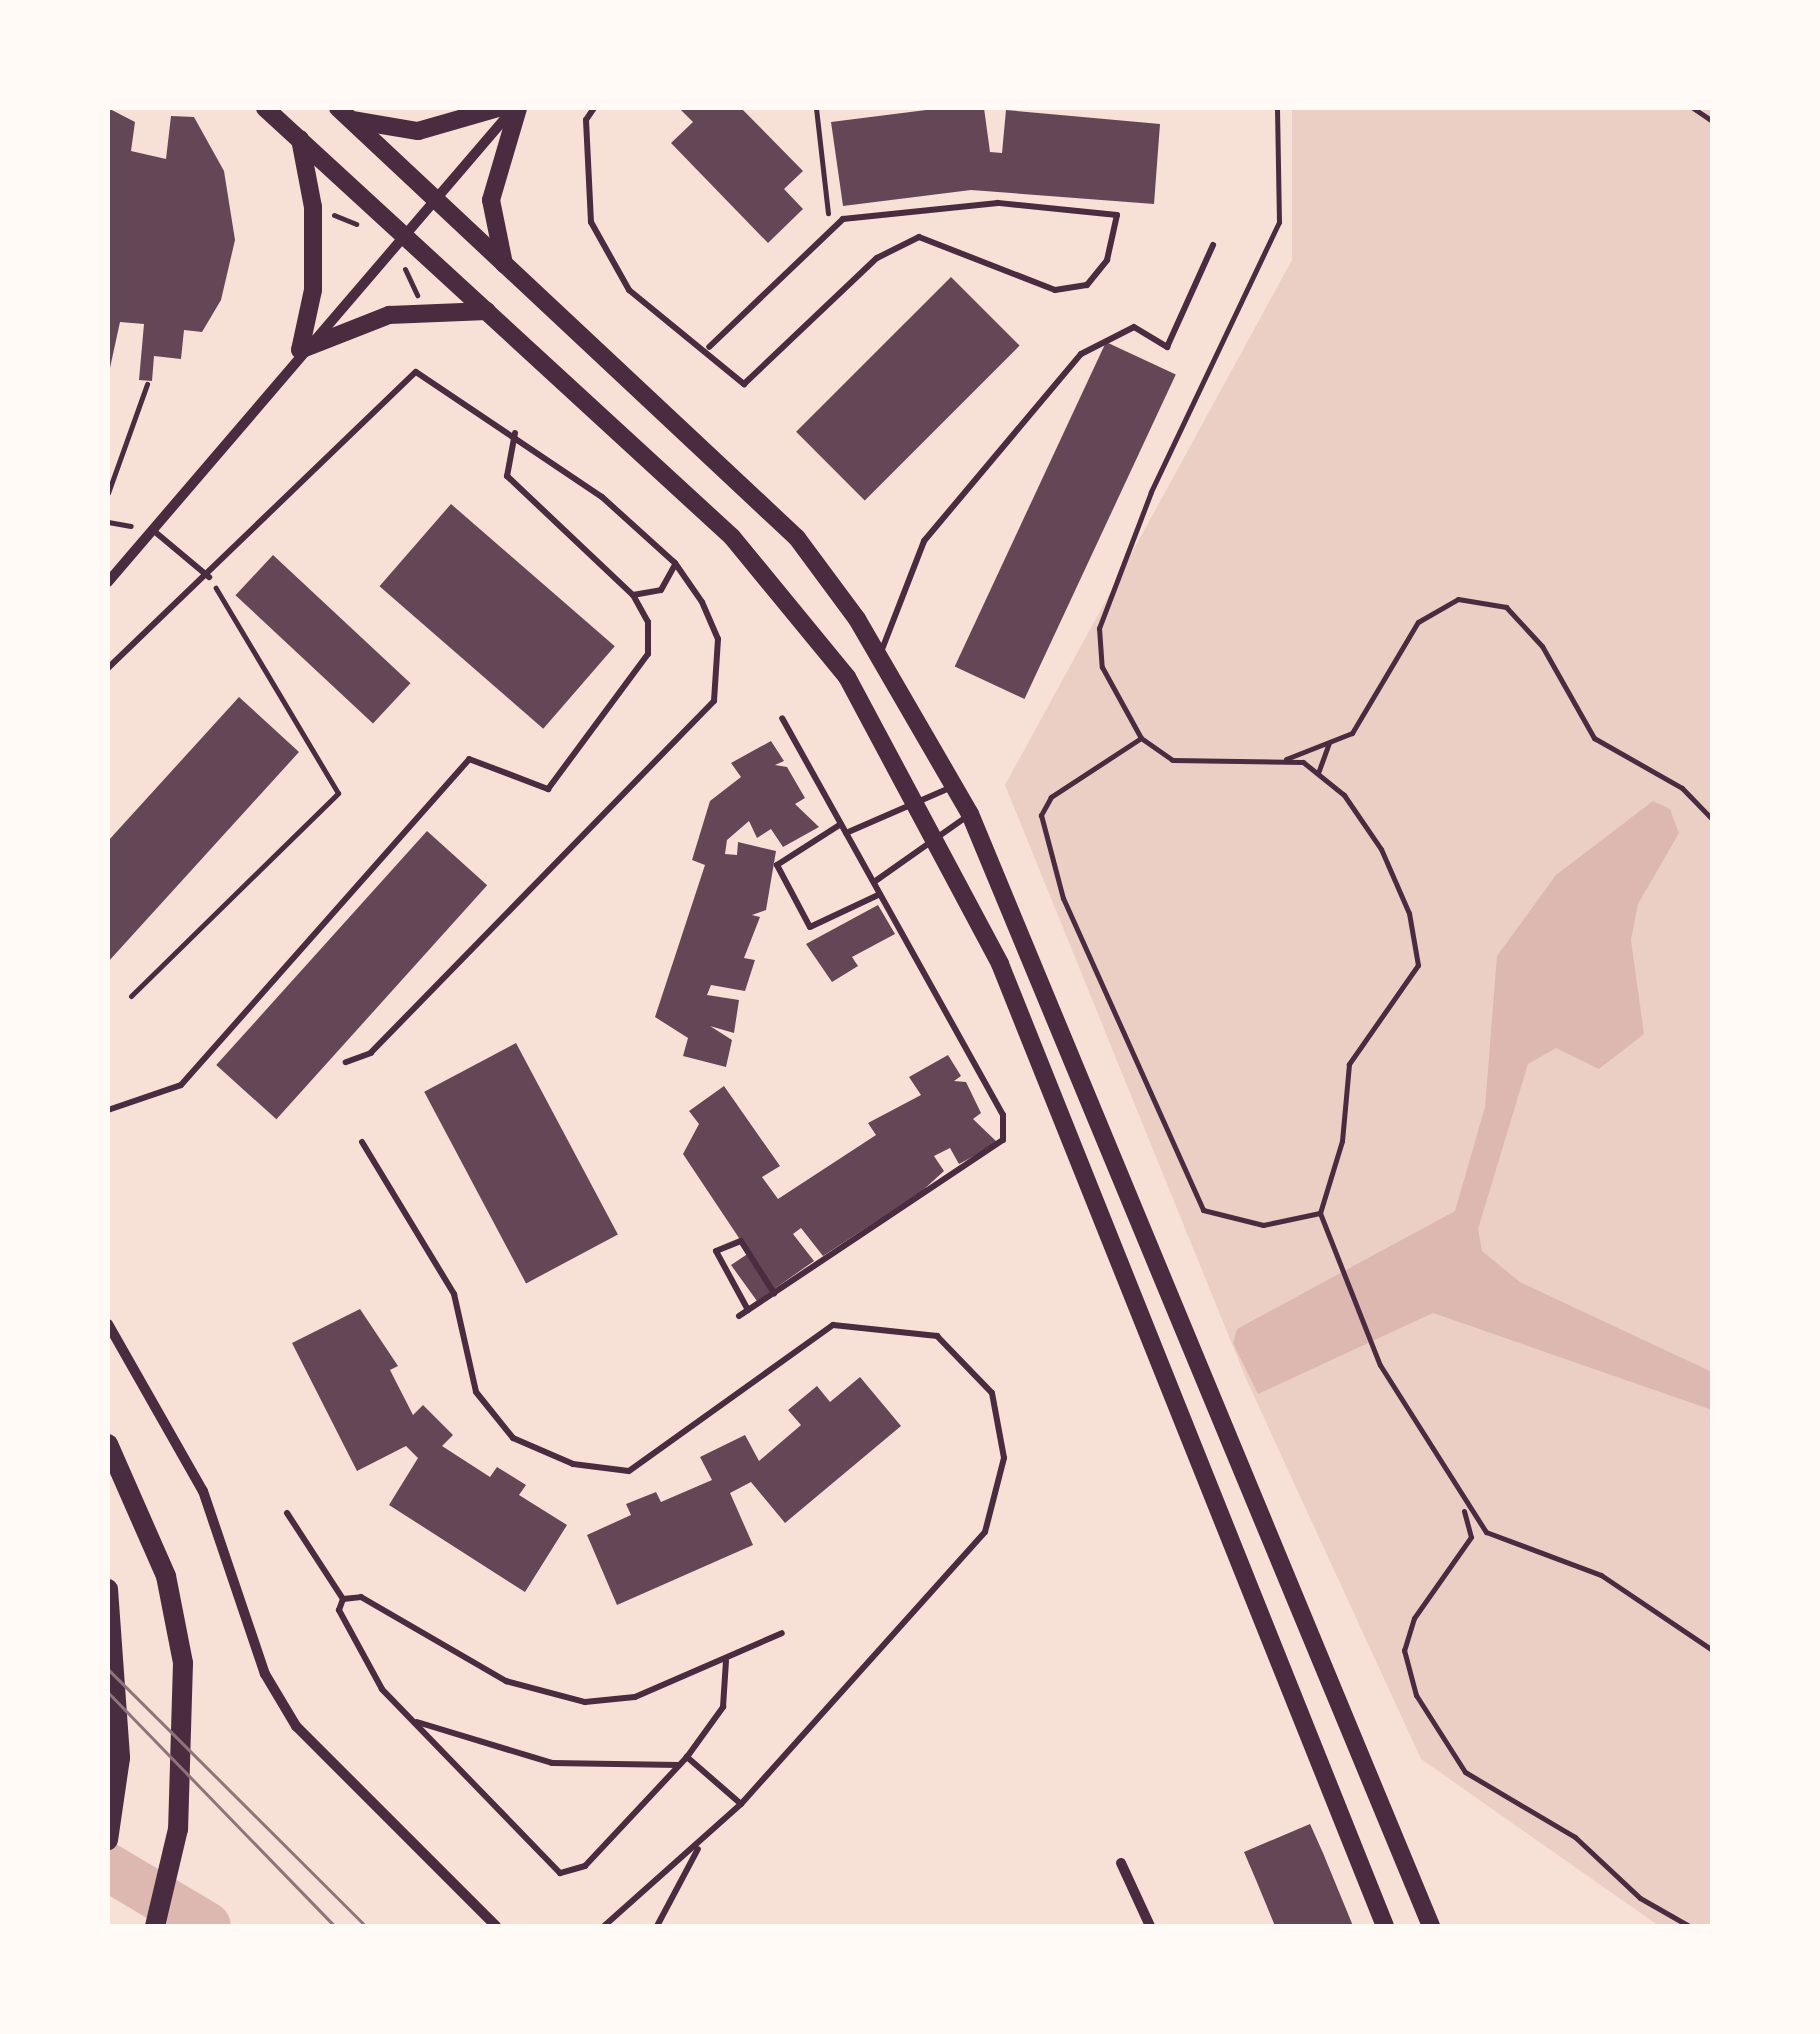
<!DOCTYPE html>
<style>
body{margin:0}
#map{position:relative;width:1820px;height:2034px;overflow:hidden;background:#f7e1d7;font-family:Montserrat,sans-serif}
div>[style]{position:absolute}
[style*='--x']{left:calc(var(--x)*1px);top:calc(var(--y)*1px);width:calc(var(--w)*1px);rotate:calc(var(--a)*1deg)}
.green>*{inset:0;background:#ebcfc5}
.water>*{inset:0;background:#dcb8b0}
.river>*{height:48px;margin:-24px;padding:0 24px;transform-origin:24px;border-radius:24px;background:#dcb8b0}
.building>*{inset:0;background:#644757;transform-origin:0 0}
.path>*{height:5px;margin:-2.5px;padding:0 2.5px;transform-origin:2.5px;border-radius:2.5px;background:#4a2c40}
.service>*{height:6px;margin:-3px;padding:0 3px;transform-origin:3px;border-radius:3px;background:#4a2c40}
.minor>*{height:10px;margin:-5px;padding:0 5px;transform-origin:5px;border-radius:5px;background:#4a2c40}
.tertiary>*{height:18px;margin:-9px;padding:0 9px;transform-origin:9px;border-radius:9px;background:#4a2c40}
.secondary>*{height:20px;margin:-10px;padding:0 10px;transform-origin:10px;border-radius:10px;background:#4a2c40}
.tram>*{height:2.5px;margin:-1.25px;padding:0 1.25px;transform-origin:1.25px;border-radius:1.25px;background:#8f747c}
span{translate:-50% -50%;white-space:nowrap;text-align:center;line-height:1.15;-webkit-text-stroke:8px #fffaf5;paint-order:stroke}
.frame{position:absolute;inset:0;border:110px solid #fffaf5;pointer-events:none}
</style>
<div id="map">
<div class="green">
<div style="clip-path:polygon(1292px 108px,1712px 108px,1712px 1926px,1659px 1926px,1421px 1759px,1247px 1381px,1005px 785px,1292px 260px)"></div>
</div>
<div class="water">
<div style="clip-path:polygon(1653px 801px,1670px 809px,1679px 833px,1638px 904px,1631px 940px,1644px 1034px,1599px 1069px,1556px 1048px,1528px 1064px,1478px 1229px,1482px 1251px,1520px 1282px,1712px 1372px,1712px 1410px,1433px 1313px,1258px 1394px,1233px 1343px,1237px 1329px,1455px 1211px,1485px 1107px,1497px 956px,1556px 875px)"></div>
</div>
<div class="river">
<div style="--x:108;--y:1867;--w:115;--a:30.8"></div>
</div>
<div class="building">
<div style="clip-path:polygon(108px 108px,135px 122px,131px 151px,166px 159px,171px 116px,194px 117px,224px 171px,235px 240px,221px 300px,202px 332px,184px 330px,181px 359px,154px 356px,152px 381px,139px 380px,144px 324px,120px 322px,108px 377px)"></div>
<div style="clip-path:polygon(679px 108px,741px 108px,803px 171px,784px 189px,803px 209px,768px 243px,671px 143px,693px 122px)"></div>
<div style="clip-path:polygon(942px 108px,984px 108px,990px 152px,1002px 153px,1006px 110px,1160px 124px,1154px 204px,971px 190px,843px 206px,831px 122px)"></div>
<div style="left:951px;top:277px;width:97px;height:219px;rotate:45deg"></div>
<div style="left:1106px;top:342px;width:77px;height:358px;rotate:25deg"></div>
<div style="left:451px;top:504px;width:217px;height:109px;rotate:41deg"></div>
<div style="left:273px;top:555px;width:188px;height:55px;rotate:43deg"></div>
<div style="clip-path:polygon(239px 697px,299px 752px,108px 962px,108px 841px)"></div>
<div style="clip-path:polygon(771px 741px,784px 761px,775px 765px,787px 767px,805px 798px,795px 804px,819px 827px,783px 847px,771px 829px,757px 838px,749px 821px,727px 840px,725px 854px,737px 855px,738px 842px,776px 851px,766px 910px,752px 915px,760px 917px,744px 958px,755px 960px,745px 991px,711px 985px,707px 995px,739px 1000px,734px 1033px,710px 1026px,732px 1040px,726px 1067px,683px 1056px,688px 1038px,655px 1017px,705px 865px,692px 860px,710px 801px,741px 777px,731px 763px)"></div>
<div style="left:427px;top:831px;width:81px;height:315px;rotate:42deg"></div>
<div style="clip-path:polygon(878px 905px,895px 934px,852px 957px,858px 966px,832px 982px,806px 944px)"></div>
<div style="left:516px;top:1043px;width:217px;height:104px;rotate:62deg"></div>
<div style="clip-path:polygon(948px 1055px,961px 1076px,954px 1081px,966px 1082px,981px 1113px,973px 1119px,998px 1143px,959px 1164px,950px 1148px,934px 1156px,944px 1171px,922px 1191px,823px 1256px,801px 1228px,793px 1234px,814px 1261px,757px 1301px,731px 1265px,749px 1253px,683px 1154px,699px 1124px,689px 1111px,724px 1086px,780px 1166px,762px 1177px,778px 1199px,876px 1135px,868px 1123px,921px 1095px,909px 1077px)"></div>
<div style="clip-path:polygon(360px 1309px,398px 1366px,390px 1370px,413px 1415px,423px 1405px,453px 1435px,442px 1446px,490px 1477px,497px 1467px,526px 1485px,519px 1495px,567px 1525px,525px 1592px,389px 1505px,418px 1458px,406px 1446px,357px 1471px,292px 1343px)"></div>
<div style="clip-path:polygon(860px 1377px,901px 1426px,785px 1523px,751px 1482px,730px 1493px,753px 1545px,617px 1605px,587px 1535px,631px 1515px,626px 1504px,656px 1492px,661px 1502px,712px 1480px,700px 1457px,745px 1435px,759px 1461px,801px 1425px,788px 1410px,817px 1386px,830px 1402px)"></div>
<div style="clip-path:polygon(1310px 1824px,1323px 1853px,1353px 1926px,1275px 1926px,1256px 1880px,1244px 1852px)"></div>
</div>
<div class="path">
<div style="--x:816;--y:108;--w:106;--a:83.5"></div>
<div style="--x:1277;--y:108;--w:114;--a:89"></div>
<div style="--x:1279;--y:222;--w:299;--a:115.4"></div>
<div style="--x:1151;--y:492;--w:146;--a:110.9"></div>
<div style="--x:1099;--y:628;--w:39;--a:86"></div>
<div style="--x:1102;--y:667;--w:81;--a:61.2"></div>
<div style="--x:1141;--y:738;--w:38;--a:35"></div>
<div style="--x:1172;--y:760;--w:131;--a:0.9"></div>
<div style="--x:1303;--y:762;--w:53;--a:38.8"></div>
<div style="--x:1344;--y:795;--w:65;--a:55.6"></div>
<div style="--x:1381;--y:849;--w:70;--a:66.4"></div>
<div style="--x:1409;--y:913;--w:53;--a:80.2"></div>
<div style="--x:1418;--y:965;--w:121;--a:124.9"></div>
<div style="--x:1349;--y:1064;--w:77;--a:95.2"></div>
<div style="--x:1342;--y:1141;--w:75;--a:107"></div>
<div style="--x:1320;--y:1213;--w:163;--a:68.5"></div>
<div style="--x:1380;--y:1365;--w:198;--a:57.6"></div>
<div style="--x:1486;--y:1532;--w:123;--a:20.5"></div>
<div style="--x:1601;--y:1575;--w:134;--a:34"></div>
<div style="--x:1693;--y:108;--w:23;--a:34"></div>
<div style="--x:334;--y:215;--w:24;--a:22"></div>
<div style="--x:405;--y:269;--w:29;--a:65"></div>
<div style="--x:108;--y:493;--w:116;--a:-70.3"></div>
<div style="--x:108;--y:522;--w:23;--a:10"></div>
<div style="--x:1141;--y:738;--w:108;--a:146.8"></div>
<div style="--x:1051;--y:797;--w:21;--a:119"></div>
<div style="--x:1041;--y:815;--w:86;--a:75.2"></div>
<div style="--x:1063;--y:898;--w:342;--a:65.8"></div>
<div style="--x:1203;--y:1210;--w:62;--a:14"></div>
<div style="--x:1263;--y:1225;--w:58;--a:-11.9"></div>
<div style="--x:1286;--y:759;--w:71;--a:-21.5"></div>
<div style="--x:1352;--y:733;--w:129;--a:-59.3"></div>
<div style="--x:1418;--y:622;--w:46;--a:-29.9"></div>
<div style="--x:1458;--y:599;--w:49;--a:9.5"></div>
<div style="--x:1506;--y:607;--w:53;--a:47.3"></div>
<div style="--x:1542;--y:646;--w:106;--a:60.5"></div>
<div style="--x:1594;--y:738;--w:101;--a:29.6"></div>
<div style="--x:1682;--y:788;--w:43;--a:45.9"></div>
<div style="--x:1318;--y:773;--w:32;--a:-70"></div>
<div style="--x:131;--y:996;--w:290;--a:-44.4"></div>
<div style="--x:338;--y:793;--w:239;--a:-120.8"></div>
<div style="--x:1464;--y:1511;--w:27;--a:75"></div>
<div style="--x:1471;--y:1537;--w:99;--a:125.1"></div>
<div style="--x:1414;--y:1618;--w:34;--a:107"></div>
<div style="--x:1404;--y:1650;--w:47;--a:75.1"></div>
<div style="--x:1416;--y:1695;--w:91;--a:57.5"></div>
<div style="--x:1465;--y:1772;--w:128;--a:30.6"></div>
<div style="--x:1575;--y:1837;--w:89;--a:43.2"></div>
<div style="--x:1640;--y:1898;--w:56;--a:29.7"></div>
</div>
<div class="service">
<div style="--x:594;--y:108;--w:14;--a:124"></div>
<div style="--x:586;--y:120;--w:102;--a:87.2"></div>
<div style="--x:591;--y:222;--w:78;--a:60.8"></div>
<div style="--x:629;--y:290;--w:149;--a:39.3"></div>
<div style="--x:744;--y:384;--w:183;--a:-43.5"></div>
<div style="--x:877;--y:258;--w:47;--a:-26.6"></div>
<div style="--x:919;--y:237;--w:146;--a:21.3"></div>
<div style="--x:1055;--y:290;--w:32;--a:-9"></div>
<div style="--x:1087;--y:285;--w:32;--a:-51"></div>
<div style="--x:1107;--y:260;--w:46;--a:-77.5"></div>
<div style="--x:1117;--y:215;--w:120;--a:-174.2"></div>
<div style="--x:998;--y:203;--w:156;--a:174.1"></div>
<div style="--x:843;--y:219;--w:185;--a:136.3"></div>
<div style="--x:515;--y:433;--w:44;--a:100.5"></div>
<div style="--x:507;--y:476;--w:173;--a:43.4"></div>
<div style="--x:633;--y:595;--w:28;--a:-10"></div>
<div style="--x:661;--y:590;--w:29;--a:-61"></div>
<div style="--x:154;--y:531;--w:72;--a:39.9"></div>
<div style="--x:881;--y:652;--w:119;--a:-68.8"></div>
<div style="--x:924;--y:541;--w:244;--a:-50"></div>
<div style="--x:1081;--y:354;--w:59;--a:-27"></div>
<div style="--x:1134;--y:327;--w:39;--a:31"></div>
<div style="--x:1167;--y:347;--w:112;--a:-65.7"></div>
<div style="--x:108;--y:668;--w:427;--a:-43.9"></div>
<div style="--x:416;--y:372;--w:224;--a:33.9"></div>
<div style="--x:602;--y:497;--w:98;--a:42.1"></div>
<div style="--x:675;--y:563;--w:47;--a:55.3"></div>
<div style="--x:702;--y:602;--w:40;--a:66.6"></div>
<div style="--x:718;--y:639;--w:62;--a:93.7"></div>
<div style="--x:714;--y:701;--w:491;--a:134.3"></div>
<div style="--x:371;--y:1053;--w:27;--a:160"></div>
<div style="--x:841;--y:824;--w:76;--a:147.4"></div>
<div style="--x:777;--y:865;--w:70;--a:62"></div>
<div style="--x:810;--y:927;--w:77;--a:-25.2"></div>
<div style="--x:846;--y:833;--w:116;--a:-23.5"></div>
<div style="--x:874;--y:882;--w:116;--a:-35.2"></div>
<div style="--x:108;--y:1110;--w:77;--a:-18.9"></div>
<div style="--x:181;--y:1085;--w:435;--a:-48.5"></div>
<div style="--x:469;--y:759;--w:85;--a:20.8"></div>
<div style="--x:548;--y:789;--w:168;--a:-53.5"></div>
<div style="--x:648;--y:654;--w:32;--a:-90"></div>
<div style="--x:648;--y:622;--w:31;--a:-119"></div>
<div style="--x:362;--y:1142;--w:178;--a:58.8"></div>
<div style="--x:454;--y:1294;--w:100;--a:77.3"></div>
<div style="--x:476;--y:1392;--w:59;--a:51.2"></div>
<div style="--x:513;--y:1438;--w:65;--a:23.4"></div>
<div style="--x:573;--y:1464;--w:56;--a:7.1"></div>
<div style="--x:629;--y:1471;--w:251;--a:-35.6"></div>
<div style="--x:833;--y:1325;--w:105;--a:6"></div>
<div style="--x:937;--y:1336;--w:79;--a:46"></div>
<div style="--x:992;--y:1393;--w:66;--a:79.5"></div>
<div style="--x:1004;--y:1458;--w:76;--a:104.4"></div>
<div style="--x:985;--y:1532;--w:365;--a:131.9"></div>
<div style="--x:741;--y:1804;--w:183;--a:138.3"></div>
<div style="--x:748;--y:1310;--w:67;--a:-118.5"></div>
<div style="--x:716;--y:1251;--w:27;--a:-22"></div>
<div style="--x:741;--y:1241;--w:62;--a:57.6"></div>
<div style="--x:739;--y:1316;--w:317;--a:-33.7"></div>
<div style="--x:1003;--y:1140;--w:25;--a:-90"></div>
<div style="--x:1003;--y:1115;--w:454;--a:-119.1"></div>
<div style="--x:287;--y:1513;--w:103;--a:56.9"></div>
<div style="--x:417;--y:1722;--w:141;--a:16.9"></div>
<div style="--x:552;--y:1763;--w:127;--a:0.9"></div>
<div style="--x:687;--y:1757;--w:62;--a:-54.2"></div>
<div style="--x:723;--y:1707;--w:46;--a:-86.3"></div>
<div style="--x:741;--y:1804;--w:72;--a:-139"></div>
<div style="--x:687;--y:1757;--w:149;--a:133.1"></div>
<div style="--x:585;--y:1866;--w:26;--a:164"></div>
<div style="--x:560;--y:1873;--w:256;--a:-134.1"></div>
<div style="--x:382;--y:1689;--w:90;--a:-118.6"></div>
<div style="--x:339;--y:1610;--w:12;--a:-70"></div>
<div style="--x:343;--y:1599;--w:18;--a:-6"></div>
<div style="--x:361;--y:1597;--w:168;--a:30.1"></div>
<div style="--x:506;--y:1681;--w:82;--a:14.9"></div>
<div style="--x:585;--y:1702;--w:50;--a:-5.7"></div>
<div style="--x:635;--y:1697;--w:160;--a:-23.5"></div>
<div style="--x:657;--y:1926;--w:87;--a:-62"></div>
</div>
<div class="minor">
<div style="--x:108;--y:582;--w:624;--a:-49.42"></div>
<div style="--x:108;--y:1324;--w:192;--a:60.4"></div>
<div style="--x:203;--y:1491;--w:193;--a:71.3"></div>
<div style="--x:265;--y:1674;--w:61;--a:59.2"></div>
<div style="--x:296;--y:1726;--w:283;--a:45"></div>
<div style="--x:1121;--y:1863;--w:69;--a:65.3"></div>
</div>
<div class="tertiary">
<div style="--x:265;--y:108;--w:634;--a:42.57"></div>
<div style="--x:732;--y:537;--w:181;--a:50.6"></div>
<div style="--x:847;--y:677;--w:325;--a:61.9"></div>
<div style="--x:1000;--y:964;--w:1036;--a:68.19"></div>
<div style="--x:338;--y:108;--w:629;--a:43.13"></div>
<div style="--x:797;--y:538;--w:101;--a:53.5"></div>
<div style="--x:857;--y:619;--w:225;--a:59.9"></div>
<div style="--x:970;--y:814;--w:1204;--a:67.48"></div>
<div style="--x:352;--y:120;--w:67;--a:9.5"></div>
<div style="--x:418;--y:131;--w:83;--a:-16"></div>
<div style="--x:300;--y:139;--w:69;--a:79.2"></div>
<div style="--x:313;--y:207;--w:83;--a:90"></div>
<div style="--x:313;--y:290;--w:61;--a:102.2"></div>
<div style="--x:504;--y:264;--w:65;--a:-101.5"></div>
<div style="--x:491;--y:200;--w:96;--a:-73.6"></div>
<div style="--x:300;--y:350;--w:96;--a:-21.5"></div>
<div style="--x:389;--y:315;--w:98;--a:-2.3"></div>
</div>
<div class="secondary">
<div style="--x:108;--y:1444;--w:144;--a:66.3"></div>
<div style="--x:166;--y:1576;--w:89;--a:78.9"></div>
<div style="--x:183;--y:1663;--w:166;--a:91.7"></div>
<div style="--x:178;--y:1829;--w:100;--a:103.3"></div>
<div style="--x:108;--y:1589;--w:169;--a:85.9"></div>
<div style="--x:120;--y:1758;--w:83;--a:98.3"></div>
</div>
<div class="tram">
<div style="--x:108;--y:1669;--w:364;--a:44.9"></div>
<div style="--x:108;--y:1692;--w:326;--a:45.9"></div>
</div>
<div class="frame"></div>
</div>
